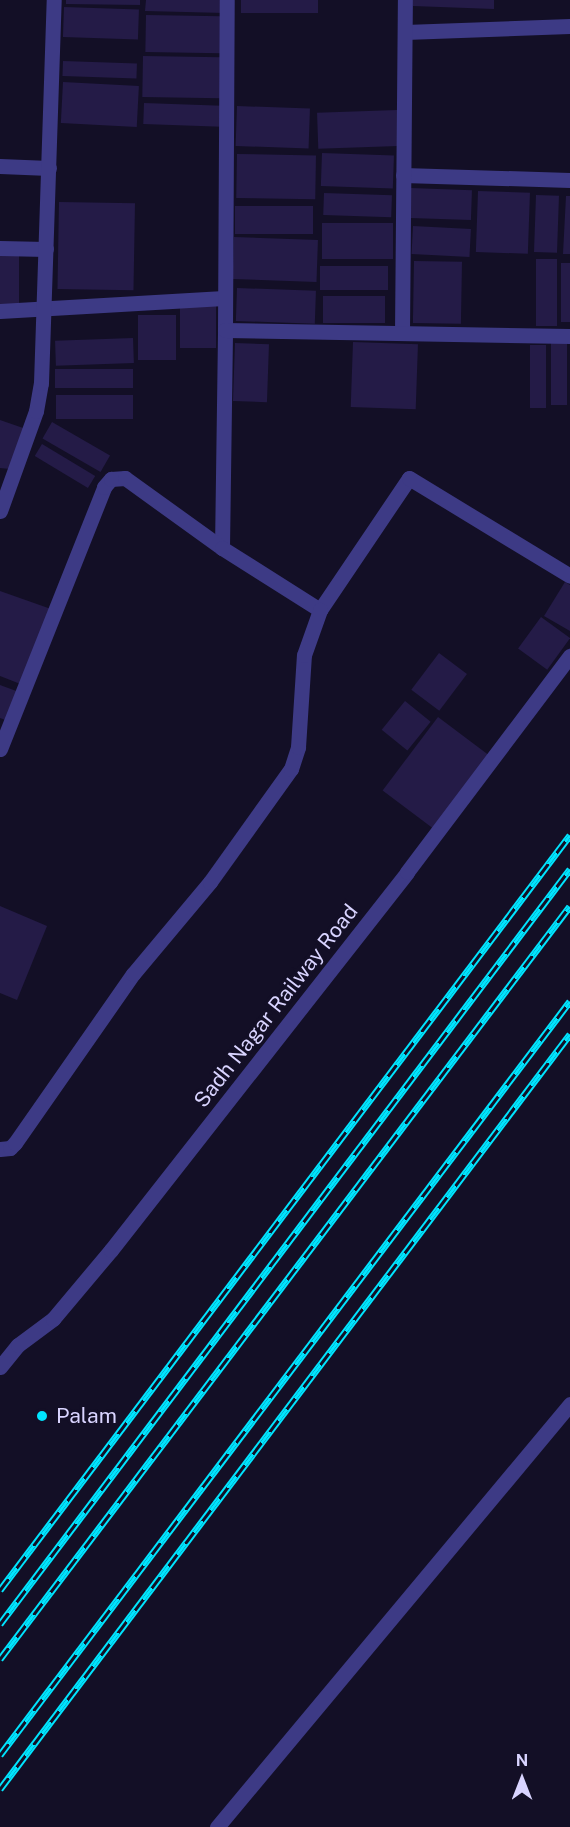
<!DOCTYPE html>
<style>
body{margin:0}
#map{position:relative;width:570px;height:1827px;overflow:hidden;background:#130f26;font-family:"Public Sans",sans-serif}
div>[style]{position:absolute}
[style*='--x']{left:calc(var(--x)*1px);top:calc(var(--y)*1px);width:calc(var(--w)*1px);rotate:calc(var(--a)*1deg)}
.building>*{inset:0;background:#241b47;transform-origin:0 0}
.minor>*{height:15px;margin:-7.5px;padding:0 7.5px;transform-origin:7.5px;border-radius:7.5px;background:#3d3a85}
.tertiary>*{height:15px;margin:-7.5px;padding:0 7.5px;transform-origin:7.5px;border-radius:7.5px;background:#3d3a85}
.rail>*{height:7px;margin-top:-3.5px;transform-origin:0;background:repeating-linear-gradient(90deg,#130f26 0 14px,#00e5ff 0 28px);box-sizing:border-box;border-block:2px solid #00e5ff}
.dots>*{width:16px;height:16px;translate:-50% -50%;box-sizing:border-box;border:3px solid #130f26;border-radius:50%}
span{translate:-50% -50%;white-space:nowrap;text-align:center;line-height:1.15;-webkit-text-stroke:6px #130f26;paint-order:stroke}
.street-label{font-size:21px;color:#d9d4ff}
.poi-label{font-size:21px;color:#d9d4ff}
.left{translate:0 -50%;text-align:left}
.north{position:absolute;left:492px;top:1749px;width:60px;height:60px;-webkit-text-stroke:4px #130f26;paint-order:stroke;rotate:0deg;font-size:16px;font-weight:700;line-height:24px;text-align:center;color:#d9d4ff}
.north::after{content:'';display:block;margin:auto;width:21px;height:27px;background:#d9d4ff;clip-path:polygon(50% 0,100% 100%,50% 72%,0 100%)}
</style>
<div id="map">
<div class="building">
<div style="clip-path:polygon(66px 0,140px 0,140px 5px,66px 4px)"></div>
<div style="clip-path:polygon(146px 0,225px 0,225px 13px,145px 11px)"></div>
<div style="left:241px;top:0;width:77px;height:13px"></div>
<div style="clip-path:polygon(413px 0,494px 0,494px 9px,413px 6px)"></div>
<div style="left:64px;top:7px;width:75px;height:30px;rotate:2deg"></div>
<div style="left:146px;top:15px;width:75px;height:37px;rotate:1deg"></div>
<div style="left:143px;top:56px;width:78px;height:41px;rotate:1deg"></div>
<div style="left:63px;top:61px;width:74px;height:15px;rotate:2deg"></div>
<div style="left:63px;top:82px;width:76px;height:41px;rotate:3deg"></div>
<div style="left:144px;top:103px;width:78px;height:21px;rotate:2deg"></div>
<div style="left:237px;top:106px;width:73px;height:40px;rotate:2deg"></div>
<div style="left:397px;top:110px;width:36px;height:80px;rotate:88deg"></div>
<div style="left:322px;top:153px;width:72px;height:33px;rotate:2deg"></div>
<div style="left:237px;top:154px;width:79px;height:44px;rotate:1deg"></div>
<div style="left:411px;top:188px;width:61px;height:30px;rotate:2deg"></div>
<div style="left:478px;top:191px;width:52px;height:61px;rotate:2deg"></div>
<div style="left:324px;top:193px;width:68px;height:22px;rotate:2deg"></div>
<div style="left:536px;top:195px;width:23px;height:57px;rotate:2deg"></div>
<div style="clip-path:polygon(566px 196px,570px 196px,570px 254px,563px 254px)"></div>
<div style="left:59px;top:202px;width:76px;height:87px;rotate:1deg"></div>
<div style="left:235px;top:206px;width:78px;height:28px"></div>
<div style="left:322px;top:223px;width:71px;height:36px"></div>
<div style="left:413px;top:226px;width:58px;height:28px;rotate:3deg"></div>
<div style="left:234px;top:237px;width:84px;height:42px;rotate:2deg"></div>
<div style="left:0;top:253px;width:19px;height:55px"></div>
<div style="left:536px;top:259px;width:21px;height:67px"></div>
<div style="left:414px;top:261px;width:48px;height:62px;rotate:1deg"></div>
<div style="left:561px;top:263px;width:9px;height:59px"></div>
<div style="left:320px;top:266px;width:68px;height:24px"></div>
<div style="left:237px;top:288px;width:79px;height:33px;rotate:2deg"></div>
<div style="left:323px;top:296px;width:62px;height:27px"></div>
<div style="left:180px;top:306px;width:36px;height:42px"></div>
<div style="left:138px;top:315px;width:38px;height:45px"></div>
<div style="left:133px;top:338px;width:25px;height:78px;rotate:88deg"></div>
<div style="left:551px;top:341px;width:16px;height:64px"></div>
<div style="left:353px;top:342px;width:65px;height:65px;rotate:2deg"></div>
<div style="left:235px;top:343px;width:34px;height:58px;rotate:2deg"></div>
<div style="left:530px;top:345px;width:16px;height:63px"></div>
<div style="left:55px;top:369px;width:78px;height:19px"></div>
<div style="left:56px;top:395px;width:77px;height:24px"></div>
<div style="clip-path:polygon(0 420px,26px 429px,10px 469px,0 468px)"></div>
<div style="left:52px;top:422px;width:67px;height:19px;rotate:30deg"></div>
<div style="left:42px;top:444px;width:62px;height:14px;rotate:31deg"></div>
<div style="clip-path:polygon(565px 582px,570px 585px,570px 631px,544px 616px)"></div>
<div style="clip-path:polygon(0 591px,51px 609px,23px 685px,0 676px)"></div>
<div style="left:541px;top:617px;width:36px;height:39px;rotate:36deg"></div>
<div style="left:439px;top:653px;width:35px;height:46px;rotate:37deg"></div>
<div style="clip-path:polygon(0 685px,19px 692px,8px 721px,0 718px)"></div>
<div style="left:405px;top:701px;width:33px;height:37px;rotate:39deg"></div>
<div style="left:438px;top:717px;width:65px;height:92px;rotate:37deg"></div>
<div style="clip-path:polygon(0 906px,47px 926px,17px 1000px,0 993px)"></div>
</div>
<div class="minor">
<div style="--x:405;--y:32;--w:165;--a:-2.1"></div>
<div style="--x:0;--y:166;--w:49;--a:2.3"></div>
<div style="--x:403;--y:175;--w:167;--a:1.7"></div>
<div style="--x:0;--y:248;--w:46;--a:1.2"></div>
<div style="--x:0;--y:311;--w:224;--a:-3.3"></div>
<div style="--x:225;--y:330;--w:330;--a:-89.7"></div>
<div style="--x:402;--y:332;--w:332;--a:-89.5"></div>
<div style="--x:0;--y:511;--w:106;--a:-70.2"></div>
<div style="--x:36;--y:411;--w:28;--a:-80"></div>
<div style="--x:41;--y:383;--w:383;--a:-88.1"></div>
<div style="--x:222;--y:548;--w:218;--a:-89.2"></div>
<div style="--x:225;--y:330;--w:345;--a:1"></div>
<div style="--x:0;--y:749;--w:282;--a:-68.3"></div>
<div style="--x:104;--y:487;--w:11;--a:-49"></div>
<div style="--x:111;--y:479;--w:14;--a:-4"></div>
<div style="--x:125;--y:478;--w:120;--a:35.8"></div>
<div style="--x:222;--y:548;--w:116;--a:32.3"></div>
<div style="--x:320;--y:610;--w:159;--a:-56"></div>
<div style="--x:409;--y:478;--w:188;--a:31.3"></div>
<div style="--x:0;--y:1149;--w:10;--a:-6"></div>
<div style="--x:10;--y:1148;--w:7;--a:-45"></div>
<div style="--x:15;--y:1143;--w:206;--a:-55.1"></div>
<div style="--x:133;--y:974;--w:120;--a:-50.1"></div>
<div style="--x:210;--y:882;--w:139;--a:-54.4"></div>
<div style="--x:291;--y:769;--w:23;--a:-72"></div>
<div style="--x:298;--y:747;--w:92;--a:-86.3"></div>
<div style="--x:304;--y:655;--w:48;--a:-70.4"></div>
<div style="--x:217;--y:1827;--w:551;--a:-50.15"></div>
</div>
<div class="tertiary">
<div style="--x:0;--y:1367;--w:28;--a:-51"></div>
<div style="--x:18;--y:1345;--w:44;--a:-36.6"></div>
<div style="--x:53;--y:1319;--w:90;--a:-50"></div>
<div style="--x:111;--y:1250;--w:480;--a:-51.9"></div>
<div style="--x:407;--y:872;--w:271;--a:-53"></div>
</div>
<div class="rail">
<div style="--x:0;--y:1590;--w:946;--a:-52.95"></div>
<div style="--x:0;--y:1624;--w:946;--a:-52.95"></div>
<div style="--x:0;--y:1659;--w:944;--a:-52.88"></div>
<div style="--x:0;--y:1755;--w:945;--a:-52.91"></div>
<div style="--x:0;--y:1789;--w:946;--a:-52.95"></div>
</div>
<div class="dots">
<div style="left:42px;top:1416px;background:#00e5ff"></div>
</div>
<div class="street-label">
<span style="left:276px;top:1006px;rotate:-52deg">Sadh Nagar Railway Road</span>
</div>
<div class="poi-label">
<span class="left" style="left:56px;top:1416px">Palam</span>
</div>
<div class="north">N</div>
</div>
